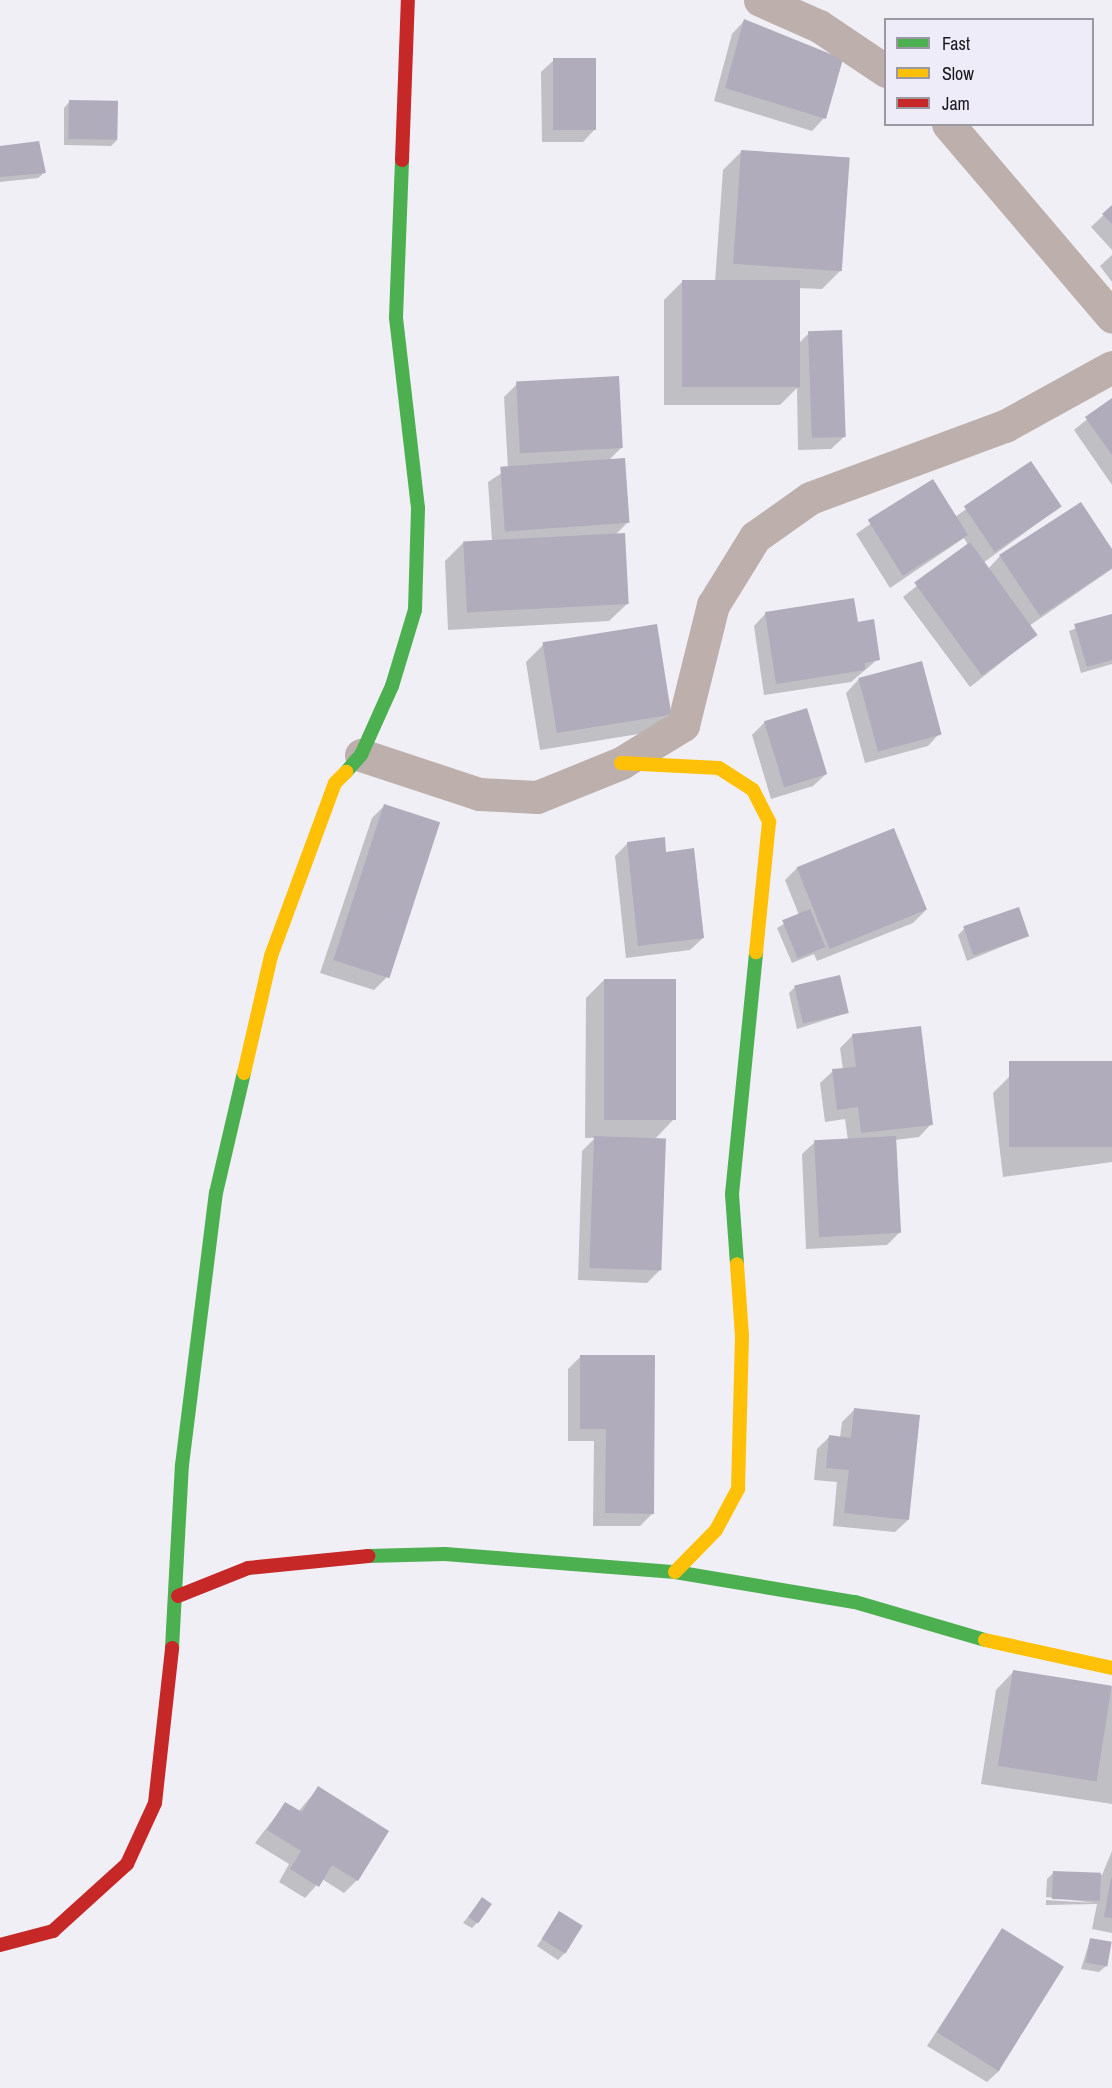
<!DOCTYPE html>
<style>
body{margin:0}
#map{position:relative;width:1112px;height:2088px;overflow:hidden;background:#f0eff6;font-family:"Archivo Narrow",sans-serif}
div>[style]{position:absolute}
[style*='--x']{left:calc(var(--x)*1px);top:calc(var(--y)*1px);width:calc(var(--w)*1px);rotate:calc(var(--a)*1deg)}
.shadow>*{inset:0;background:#0003}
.building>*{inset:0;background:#b0acbc;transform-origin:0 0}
.street>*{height:33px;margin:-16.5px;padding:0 16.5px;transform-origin:16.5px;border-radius:16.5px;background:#bdafab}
.fast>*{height:14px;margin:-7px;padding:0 7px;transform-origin:7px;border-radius:7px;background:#4caf50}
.slow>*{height:14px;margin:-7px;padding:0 7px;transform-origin:7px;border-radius:7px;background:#ffc107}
.jam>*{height:14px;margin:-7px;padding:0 7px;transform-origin:7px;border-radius:7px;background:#c62828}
span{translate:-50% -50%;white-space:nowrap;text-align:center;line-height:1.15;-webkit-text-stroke:4.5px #efecf9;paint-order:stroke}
.legend{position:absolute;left:884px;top:18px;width:210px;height:108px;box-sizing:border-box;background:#efecf9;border:2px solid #9a98a1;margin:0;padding:8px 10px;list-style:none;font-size:18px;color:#1a191e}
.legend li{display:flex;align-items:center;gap:12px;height:30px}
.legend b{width:30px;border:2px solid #9a98a1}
</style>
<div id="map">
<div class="shadow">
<div style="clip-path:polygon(744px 21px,824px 118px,812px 131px,714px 101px,732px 34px)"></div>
<div style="clip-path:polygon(554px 60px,595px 129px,583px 142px,542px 142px,541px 72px)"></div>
<div style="clip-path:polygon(70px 101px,117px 140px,111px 146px,64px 145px,64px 108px)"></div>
<div style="clip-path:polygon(0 148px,45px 172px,38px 178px,0 182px)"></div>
<div style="clip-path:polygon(741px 152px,840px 271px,822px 289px,798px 288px,798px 344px,809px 333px,844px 437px,831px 449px,798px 450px,797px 388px,780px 405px,664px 405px,664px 300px,682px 282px,715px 282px,723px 170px)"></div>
<div style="clip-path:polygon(1112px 207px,1112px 250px,1091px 227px)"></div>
<div style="clip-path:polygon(1112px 255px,1112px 282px,1100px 266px)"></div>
<div style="clip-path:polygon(517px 384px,621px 448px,608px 461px,628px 522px,615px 535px,628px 603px,609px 621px,448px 630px,445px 561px,463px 543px,492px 541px,488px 482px,508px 469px,504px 397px)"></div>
<div style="clip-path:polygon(1112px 399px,1112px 485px,1074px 430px)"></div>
<div style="clip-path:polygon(1031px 463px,1060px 507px,983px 563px,988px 569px,1000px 556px,1112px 552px,1112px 569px,1029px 626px,1036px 635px,970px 687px,903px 597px,968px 545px,964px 538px,890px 588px,856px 534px,932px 481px,955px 517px)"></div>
<div style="clip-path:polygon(766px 613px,857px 623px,878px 659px,851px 682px,764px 695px,754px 626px)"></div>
<div style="clip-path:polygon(1112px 615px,1112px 664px,1081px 673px,1069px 631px)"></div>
<div style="clip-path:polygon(544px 644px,669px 714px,651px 732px,540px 750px,526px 662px)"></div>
<div style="clip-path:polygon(921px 663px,940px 733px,928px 746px,865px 763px,846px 693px,858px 680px)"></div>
<div style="clip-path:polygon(765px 722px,826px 774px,813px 786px,771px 799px,752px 735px)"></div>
<div style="clip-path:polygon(385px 805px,386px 978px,374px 990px,320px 973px,372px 818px)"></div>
<div style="clip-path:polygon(628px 843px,665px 853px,703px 938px,690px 950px,626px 958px,615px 856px)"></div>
<div style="clip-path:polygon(797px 868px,926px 910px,913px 923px,817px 961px,814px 954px,792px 963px,777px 928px,799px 915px,785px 880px)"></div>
<div style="clip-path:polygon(964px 929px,1028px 936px,967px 961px,958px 935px)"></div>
<div style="clip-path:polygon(604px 980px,673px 1120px,654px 1140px,659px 1271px,647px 1283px,578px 1280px,582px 1151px,595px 1138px,585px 1138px,586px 998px)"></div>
<div style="clip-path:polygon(795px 987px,847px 1013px,797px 1029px,789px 993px)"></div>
<div style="clip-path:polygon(853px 1035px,931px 1124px,919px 1137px,895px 1140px,899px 1233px,887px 1245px,806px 1249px,802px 1154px,815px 1142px,848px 1140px,845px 1119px,825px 1122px,820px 1083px,833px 1071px,843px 1070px,840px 1048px)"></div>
<div style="clip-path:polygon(1112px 1062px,1112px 1162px,1003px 1177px,993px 1093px,1011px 1075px)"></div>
<div style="clip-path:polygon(581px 1356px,652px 1514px,640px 1526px,593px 1526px,594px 1441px,568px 1441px,568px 1369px)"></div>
<div style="clip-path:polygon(854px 1410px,908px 1520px,895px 1532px,833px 1526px,837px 1482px,814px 1480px,817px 1449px,829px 1437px,840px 1438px,842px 1422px)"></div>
<div style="clip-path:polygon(1014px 1671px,1112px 1687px,1112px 1804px,981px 1784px,996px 1690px)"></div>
<div style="clip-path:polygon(318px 1788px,357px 1880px,344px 1893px,322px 1879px,305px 1898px,279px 1882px,289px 1864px,255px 1843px,285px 1804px,298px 1812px)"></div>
<div style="clip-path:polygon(1112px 1851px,1112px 1933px,1092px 1929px,1097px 1904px,1046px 1905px,1046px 1900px,1095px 1903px,1046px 1897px,1047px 1879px,1053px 1873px,1102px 1875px)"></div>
<div style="clip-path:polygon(482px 1899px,478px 1922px,472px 1928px,463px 1923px)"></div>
<div style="clip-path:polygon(560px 1913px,564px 1954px,558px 1960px,537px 1946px)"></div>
<div style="clip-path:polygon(1003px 1930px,1000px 2070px,987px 2082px,927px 2046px)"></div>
<div style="clip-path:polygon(1090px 1940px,1106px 1966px,1099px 1972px,1081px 1969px)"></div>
</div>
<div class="building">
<div style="clip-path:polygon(744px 19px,843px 59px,826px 119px,725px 88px)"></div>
<div style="left:553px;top:58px;width:43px;height:72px"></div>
<div style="left:69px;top:100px;width:49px;height:39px;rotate:1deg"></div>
<div style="clip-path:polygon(39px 141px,46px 173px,0 177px,0 146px)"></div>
<div style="left:741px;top:150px;width:109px;height:114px;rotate:4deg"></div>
<div style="clip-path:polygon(1112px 205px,1112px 224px,1102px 214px)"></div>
<div style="left:682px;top:280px;width:118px;height:107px"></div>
<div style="left:842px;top:330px;width:107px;height:34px;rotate:88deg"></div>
<div style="left:619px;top:376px;width:72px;height:103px;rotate:87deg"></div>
<div style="clip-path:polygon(1112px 398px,1112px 455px,1085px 417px)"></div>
<div style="left:625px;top:458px;width:65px;height:125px;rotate:86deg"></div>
<div style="left:1031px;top:461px;width:55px;height:81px;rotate:56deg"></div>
<div style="left:933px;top:479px;width:66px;height:77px;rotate:58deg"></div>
<div style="clip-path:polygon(1081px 502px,1112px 549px,1112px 568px,1040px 616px,999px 555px)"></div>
<div style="left:625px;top:533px;width:71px;height:162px;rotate:87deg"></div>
<div style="left:970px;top:542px;width:115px;height:69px;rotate:54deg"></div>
<div style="clip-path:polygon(854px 598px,858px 622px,874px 619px,880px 660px,865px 663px,865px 670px,776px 684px,765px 612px)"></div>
<div style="clip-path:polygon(1112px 614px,1112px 660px,1087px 667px,1074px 624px)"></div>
<div style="left:657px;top:624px;width:92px;height:116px;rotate:81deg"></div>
<div style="left:922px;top:661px;width:76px;height:66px;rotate:75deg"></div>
<div style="left:807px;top:708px;width:69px;height:45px;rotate:73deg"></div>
<div style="left:384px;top:804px;width:59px;height:164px;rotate:18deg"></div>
<div style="left:894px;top:828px;width:88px;height:105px;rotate:68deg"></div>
<div style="clip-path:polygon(665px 837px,666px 852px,694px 848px,704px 938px,638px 946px,627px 842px)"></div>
<div style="left:1019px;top:907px;width:31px;height:59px;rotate:71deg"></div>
<div style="left:810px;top:909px;width:41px;height:30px;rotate:68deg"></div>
<div style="left:840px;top:975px;width:39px;height:47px;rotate:77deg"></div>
<div style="left:604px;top:979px;width:72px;height:141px"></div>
<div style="clip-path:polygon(921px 1026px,933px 1125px,861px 1133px,858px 1107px,837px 1110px,832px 1069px,856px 1067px,852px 1034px)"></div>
<div style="left:1112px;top:1061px;width:86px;height:103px;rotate:90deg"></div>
<div style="left:594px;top:1136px;width:72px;height:132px;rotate:2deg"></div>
<div style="left:896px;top:1136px;width:97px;height:82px;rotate:87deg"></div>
<div style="clip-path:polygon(580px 1355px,655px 1355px,654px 1514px,605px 1513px,606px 1429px,580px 1429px)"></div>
<div style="clip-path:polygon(854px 1408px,920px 1415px,909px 1520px,844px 1513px,849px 1470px,826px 1468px,829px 1435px,851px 1438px)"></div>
<div style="left:1013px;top:1670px;width:100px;height:97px;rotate:9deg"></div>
<div style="clip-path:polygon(318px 1786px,389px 1831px,358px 1881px,332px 1865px,319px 1887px,290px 1869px,301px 1851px,267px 1830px,285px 1802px,302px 1812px)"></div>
<div style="left:1053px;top:1871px;width:48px;height:28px;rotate:2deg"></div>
<div style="clip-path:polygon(1111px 1878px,1112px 1878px,1112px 1918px,1104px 1917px)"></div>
<div style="left:482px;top:1897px;width:12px;height:24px;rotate:35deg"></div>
<div style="left:559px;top:1911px;width:28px;height:33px;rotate:32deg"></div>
<div style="left:1002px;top:1928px;width:73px;height:123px;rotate:32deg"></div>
<div style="left:1090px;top:1938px;width:22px;height:25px;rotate:10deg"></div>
</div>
<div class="street">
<div style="--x:760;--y:0;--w:64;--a:23.8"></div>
<div style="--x:819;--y:26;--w:81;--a:33.9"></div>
<div style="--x:948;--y:124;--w:253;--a:49.6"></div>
<div style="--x:361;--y:755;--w:124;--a:18.3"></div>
<div style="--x:479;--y:794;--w:58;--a:3"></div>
<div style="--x:537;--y:797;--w:91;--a:-22"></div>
<div style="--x:621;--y:763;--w:73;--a:-31.5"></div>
<div style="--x:683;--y:725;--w:124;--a:-76"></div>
<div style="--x:713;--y:605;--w:80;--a:-58.3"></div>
<div style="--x:755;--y:537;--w:67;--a:-35.3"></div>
<div style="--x:810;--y:498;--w:208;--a:-20.3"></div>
<div style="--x:1005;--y:426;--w:122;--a:-28.9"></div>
</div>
<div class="fast">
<div style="--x:346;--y:772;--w:23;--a:-49"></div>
<div style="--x:361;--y:755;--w:76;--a:-65.8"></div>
<div style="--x:392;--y:686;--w:79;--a:-73.2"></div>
<div style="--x:415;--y:610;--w:102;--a:-88.3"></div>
<div style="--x:418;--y:508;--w:192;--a:-96.6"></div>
<div style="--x:396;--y:317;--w:157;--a:-87.8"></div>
<div style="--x:737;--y:1264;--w:70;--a:-94.1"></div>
<div style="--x:732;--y:1194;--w:243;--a:-84.3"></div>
<div style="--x:368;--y:1556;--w:77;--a:-1.5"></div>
<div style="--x:445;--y:1554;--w:231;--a:4.5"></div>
<div style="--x:675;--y:1572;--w:182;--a:9.5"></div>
<div style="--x:855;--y:1602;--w:135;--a:16.3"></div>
<div style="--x:172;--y:1648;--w:183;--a:-86.9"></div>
<div style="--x:182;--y:1465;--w:274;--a:-82.9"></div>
<div style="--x:216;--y:1193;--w:123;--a:-76.9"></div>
</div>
<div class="slow">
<div style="--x:621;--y:763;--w:98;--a:2.9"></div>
<div style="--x:719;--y:768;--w:40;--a:32.9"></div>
<div style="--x:753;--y:790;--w:36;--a:63"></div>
<div style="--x:769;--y:822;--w:131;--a:95.7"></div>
<div style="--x:244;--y:1073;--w:120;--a:-77"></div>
<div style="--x:271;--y:956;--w:184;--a:-69.7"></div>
<div style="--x:335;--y:783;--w:16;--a:-45"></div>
<div style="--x:675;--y:1572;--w:59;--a:-45.7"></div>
<div style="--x:716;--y:1530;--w:47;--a:-61.8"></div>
<div style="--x:738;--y:1489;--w:153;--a:-88.5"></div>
<div style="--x:742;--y:1336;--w:72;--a:-94"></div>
<div style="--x:985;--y:1640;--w:130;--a:12.4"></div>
</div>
<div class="jam">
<div style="--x:402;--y:160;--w:160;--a:-87.9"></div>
<div style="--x:178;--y:1596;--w:75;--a:-21.8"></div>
<div style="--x:248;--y:1568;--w:121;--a:-5.7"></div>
<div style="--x:0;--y:1945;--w:55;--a:-14.8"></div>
<div style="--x:53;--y:1931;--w:100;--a:-42.2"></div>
<div style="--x:127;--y:1864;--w:67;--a:-65.3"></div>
<div style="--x:155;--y:1803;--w:156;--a:-83.7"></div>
</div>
<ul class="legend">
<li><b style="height:8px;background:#4caf50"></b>Fast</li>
<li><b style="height:8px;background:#ffc107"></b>Slow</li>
<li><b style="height:8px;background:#c62828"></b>Jam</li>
</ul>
</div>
